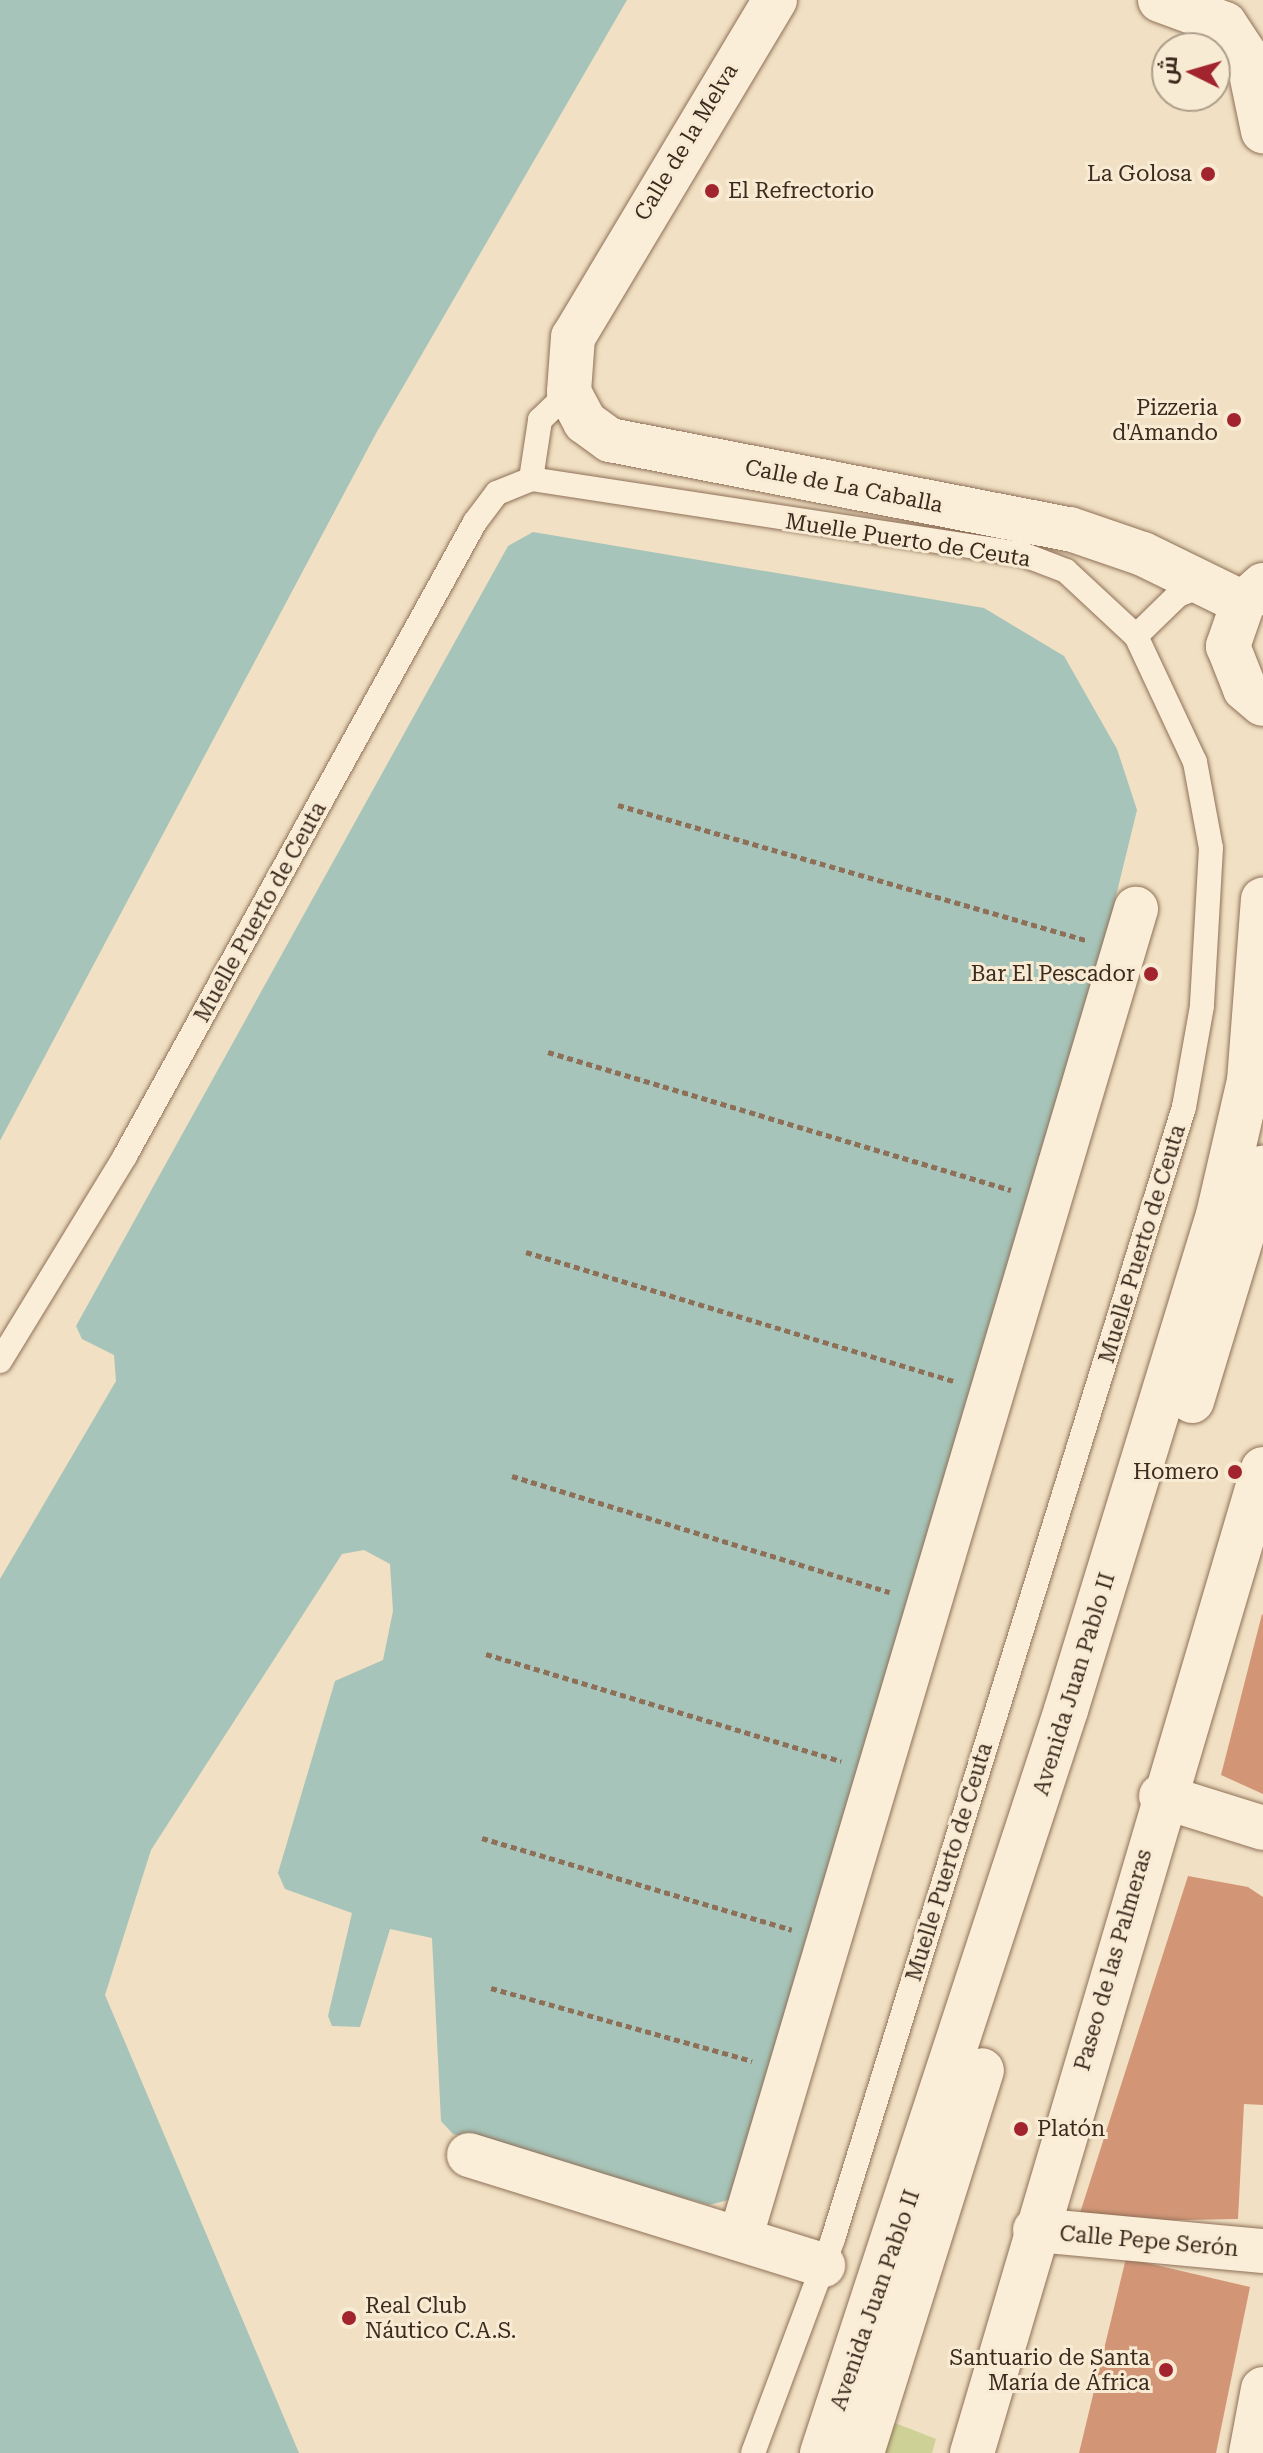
<!DOCTYPE html>
<meta charset="utf-8">
<style>
body{margin:0}
#map{position:relative;width:1263px;height:2453px;overflow:hidden;background:#f1e0c3;font-family:"Roboto Serif",Cairo,serif}
div>[style]{position:absolute}
[style*='--x']{left:calc(var(--x)*1px);top:calc(var(--y)*1px);width:calc(var(--w)*1px);rotate:calc(var(--a)*1deg)}
.green>*{inset:0;background:#ced196}
.water>*{inset:0;background:#a6c4b9}
.pier>*{inset:0;background:#f1e0c3}
.building>*{inset:0;background:#d29677}
.path>*{height:5px;margin-top:-2.5px;transform-origin:0;background:repeating-linear-gradient(90deg,#8e7058 0 6px,transparent 0 10px)}
.roads{filter:drop-shadow(0 0 2px #8e7058) drop-shadow(0 0 2px #8e7058)}
.lane>*{height:24px;margin:-12px;padding:0 12px;transform-origin:12px;border-radius:12px;background:#fbeed8}
.street>*{height:44px;margin:-22px;padding:0 22px;transform-origin:22px;border-radius:22px;background:#fbeed8}
.secondary>*{height:44px;margin:-22px;padding:0 22px;transform-origin:22px;border-radius:22px;background:#fbeed8}
.dots>*{width:22px;height:22px;translate:-50% -50%;box-sizing:border-box;border:4px solid #f8ebd4;border-radius:50%}
span{translate:-50% -50%;white-space:nowrap;text-align:center;line-height:1.15;-webkit-text-stroke:6px #f8ebd4;paint-order:stroke}
.street-label{font-size:22px;color:#3c2a1e}
.poi-label{font-size:22px;color:#3c2a1e}
.right{translate:-100% -50%;text-align:right}
.left{translate:0 -50%;text-align:left}
.north{position:absolute;left:1151px;top:32px;width:80px;height:80px;box-sizing:border-box;background:#f8ebd4;border:2px solid #ad9e8b;border-radius:50%;rotate:275deg;font-size:22px;font-weight:700;line-height:32px;text-align:center;color:#3c2a1e}
.north::after{content:'';display:block;margin:auto;width:28px;height:36px;background:#a1242e;clip-path:polygon(50% 0,100% 100%,50% 72%,0 100%)}
</style>
<div id="map">
<div class="green">
<div style="clip-path:polygon(890px 2421px,936px 2439px,932px 2453px,881px 2453px)"></div>
</div>
<div class="water">
<div style="clip-path:polygon(0 0,627px 0,378px 430px,0 1141px)"></div>
<div style="clip-path:polygon(533px 532px,984px 608px,1064px 656px,1117px 749px,1137px 810px,1104px 945px,736px 2198px,709px 2205px,453px 2134px,441px 2121px,432px 1938px,390px 1929px,360px 2027px,332px 2026px,328px 2016px,352px 1913px,285px 1889px,278px 1873px,335px 1681px,383px 1660px,393px 1611px,390px 1564px,364px 1550px,342px 1554px,151px 1850px,105px 1995px,299px 2453px,0 2453px,0 1579px,116px 1381px,114px 1355px,82px 1339px,76px 1326px,508px 546px)"></div>
</div>
<div class="pier">
<div style="clip-path:polygon(378px 430px,381px 432px,0 1145px,0 1141px)"></div>
</div>
<div class="building">
<div style="clip-path:polygon(1262px 1614px,1263px 1615px,1263px 1794px,1221px 1775px)"></div>
<div style="clip-path:polygon(1188px 1876px,1248px 1887px,1263px 1897px,1263px 2105px,1244px 2104px,1238px 2219px,1128px 2221px,1080px 2213px)"></div>
<div style="clip-path:polygon(1126px 2258px,1250px 2287px,1216px 2453px,1079px 2453px)"></div>
</div>
<div class="path">
<div style="--x:618;--y:805;--w:487;--a:16.1"></div>
<div style="--x:548;--y:1052;--w:483;--a:16.6"></div>
<div style="--x:526;--y:1252;--w:447;--a:16.8"></div>
<div style="--x:512;--y:1476;--w:395;--a:17.1"></div>
<div style="--x:486;--y:1654;--w:371;--a:16.8"></div>
<div style="--x:482;--y:1838;--w:323;--a:16.5"></div>
<div style="--x:491;--y:1988;--w:271;--a:15.6"></div>
</div>
<div class="roads">
<div class="lane">
<div style="--x:531;--y:479;--w:60;--a:-81.3"></div>
<div style="--x:540;--y:420;--w:40;--a:-44"></div>
<div style="--x:1136;--y:636;--w:59;--a:-44.3"></div>
<div style="--x:1178;--y:595;--w:31;--a:-21"></div>
<div style="--x:0;--y:1361;--w:240;--a:-58.6"></div>
<div style="--x:125;--y:1156;--w:724;--a:-61.1"></div>
<div style="--x:475;--y:522;--w:36;--a:-53"></div>
<div style="--x:497;--y:493;--w:37;--a:-22"></div>
<div style="--x:531;--y:479;--w:497;--a:8.7"></div>
<div style="--x:1022;--y:554;--w:47;--a:21.1"></div>
<div style="--x:1066;--y:571;--w:96;--a:42.9"></div>
<div style="--x:1136;--y:636;--w:139;--a:64.9"></div>
<div style="--x:1195;--y:762;--w:87;--a:79.5"></div>
<div style="--x:1211;--y:848;--w:158;--a:93.3"></div>
<div style="--x:1202;--y:1006;--w:103;--a:100.1"></div>
<div style="--x:1184;--y:1107;--w:1185;--a:107.23"></div>
<div style="--x:833;--y:2239;--w:228;--a:110.5"></div>
</div>
<div class="street">
<div style="--x:775;--y:0;--w:393;--a:120.9"></div>
<div style="--x:573;--y:337;--w:55;--a:94.2"></div>
<div style="--x:569;--y:392;--w:34;--a:62"></div>
<div style="--x:585;--y:422;--w:31;--a:36"></div>
<div style="--x:610;--y:440;--w:469;--a:11"></div>
<div style="--x:1070;--y:529;--w:77;--a:18.9"></div>
<div style="--x:1143;--y:554;--w:111;--a:26.1"></div>
<div style="--x:1160;--y:0;--w:69;--a:20.3"></div>
<div style="--x:1225;--y:24;--w:42;--a:56.7"></div>
<div style="--x:1248;--y:59;--w:74;--a:78.2"></div>
<div style="--x:1161;--y:1796;--w:107;--a:17.4"></div>
<div style="--x:469;--y:2155;--w:371;--a:17.3"></div>
<div style="--x:1035;--y:2230;--w:229;--a:5.3"></div>
<div style="--x:740;--y:2239;--w:1388;--a:-73.42"></div>
<div style="--x:972;--y:2453;--w:1026;--a:-73.53"></div>
<div style="--x:1251;--y:2453;--w:65;--a:-79.4"></div>
</div>
<div class="secondary">
<div style="--x:1263;--y:585;--w:27;--a:138"></div>
<div style="--x:1243;--y:603;--w:46;--a:109.2"></div>
<div style="--x:1228;--y:646;--w:46;--a:68.4"></div>
<div style="--x:1245;--y:689;--w:23;--a:40"></div>
<div style="--x:1192;--y:1401;--w:244;--a:-73.1"></div>
<div style="--x:822;--y:2453;--w:782;--a:-71.82"></div>
<div style="--x:1066;--y:1710;--w:518;--a:-72.93"></div>
<div style="--x:1218;--y:1215;--w:138;--a:-77"></div>
<div style="--x:1249;--y:1081;--w:182;--a:-85.6"></div>
<div style="--x:862;--y:2453;--w:401;--a:-72.6"></div>
</div>
</div>
<div class="dots">
<div style="left:1208px;top:174px;background:#a1242e"></div>
<div style="left:712px;top:191px;background:#a1242e"></div>
<div style="left:1234px;top:420px;background:#a1242e"></div>
<div style="left:1151px;top:974px;background:#a1242e"></div>
<div style="left:1235px;top:1472px;background:#a1242e"></div>
<div style="left:1021px;top:2129px;background:#a1242e"></div>
<div style="left:349px;top:2318px;background:#a1242e"></div>
<div style="left:1166px;top:2370px;background:#a1242e"></div>
</div>
<div class="street-label">
<span style="left:686px;top:142px;rotate:-59deg">Calle de la Melva</span>
<span style="left:844px;top:486px;rotate:11deg">Calle de La Caballa</span>
<span style="left:908px;top:540px;rotate:9deg">Muelle Puerto de Ceuta</span>
<span style="left:260px;top:912px;rotate:-61deg">Muelle Puerto de Ceuta</span>
<span style="left:1142px;top:1244px;rotate:-73deg">Muelle Puerto de Ceuta</span>
<span style="left:1074px;top:1684px;rotate:-73deg">Avenida Juan Pablo II</span>
<span style="left:949px;top:1862px;rotate:-73deg">Muelle Puerto de Ceuta</span>
<span style="left:1113px;top:1960px;rotate:-74deg">Paseo de las Palmeras</span>
<span style="left:1149px;top:2241px;rotate:5deg">Calle Pepe Serón</span>
<span style="left:875px;top:2300px;rotate:-71deg">Avenida Juan Pablo II</span>
</div>
<div class="poi-label">
<span class="right" style="left:1192px;top:174px">La Golosa</span>
<span class="left" style="left:728px;top:191px">El Refrectorio</span>
<span class="right" style="left:1218px;top:420px">Pizzeria<br>d'Amando</span>
<span class="right" style="left:1135px;top:974px">Bar El Pescador</span>
<span class="right" style="left:1219px;top:1472px">Homero</span>
<span class="left" style="left:1037px;top:2129px">Platón</span>
<span class="left" style="left:365px;top:2318px">Real Club<br>Náutico C.A.S.</span>
<span class="right" style="left:1150px;top:2370px">Santuario de Santa<br>María de África</span>
</div>
<div class="north">ش</div>
</div>
